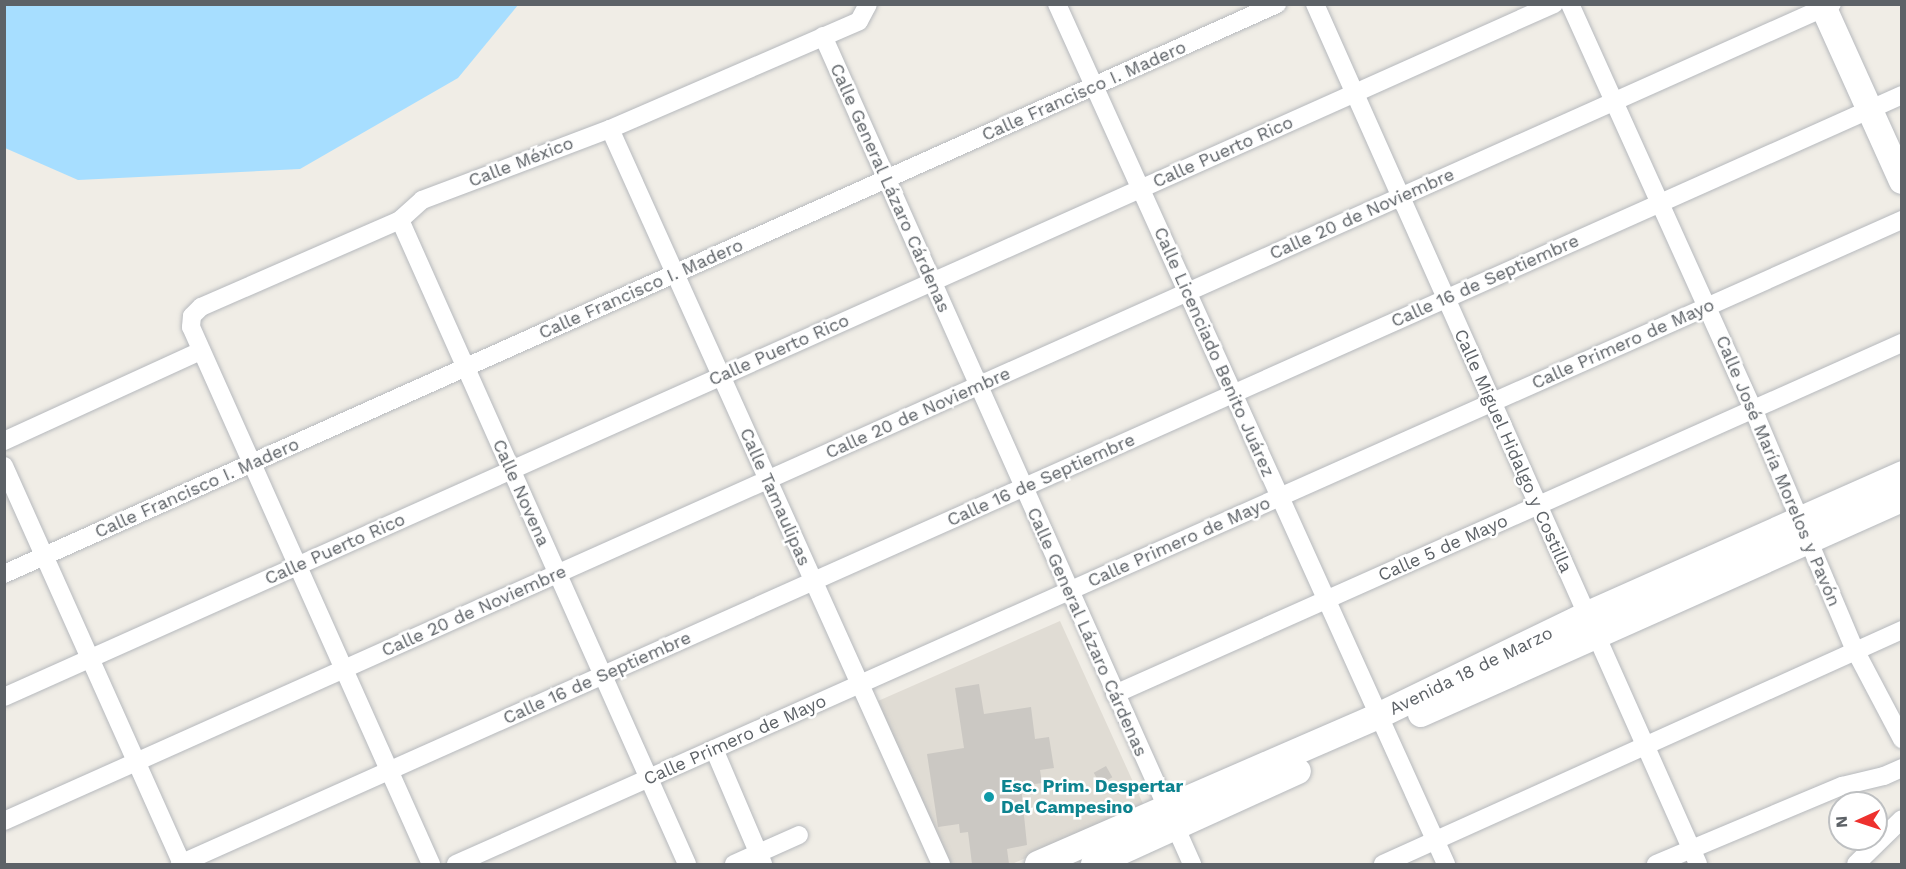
<!DOCTYPE html>
<meta charset="utf-8">
<style>
body{margin:0}
#map{position:relative;width:1906px;height:869px;overflow:hidden;background:#f0ede6;font-family:"Work Sans",sans-serif}
div>[style]{position:absolute}
[style*='--x']{left:calc(var(--x)*1px);top:calc(var(--y)*1px);width:calc(var(--w)*1px);rotate:calc(var(--a)*1deg)}
.education>*{inset:0;background:#e0dcd4}
.water>*{inset:0;background:#a7deff}
.building>*{inset:0;background:#cbc8c3;transform-origin:0 0}
.roads{filter:drop-shadow(0 0 2px #b6b9bd) drop-shadow(0 0 2px #b6b9bd)}
.street>*{height:18px;margin:-9px;padding:0 9px;transform-origin:9px;border-radius:9px;background:#fff}
.secondary>*{height:26px;margin:-13px;padding:0 13px;transform-origin:13px;border-radius:13px;background:#fff}
.dots>*{width:16px;height:16px;translate:-50% -50%;box-sizing:border-box;border:3px solid #fff;border-radius:50%}
span{translate:-50% -50%;white-space:nowrap;text-align:center;line-height:1.15;-webkit-text-stroke:5px #fff;paint-order:stroke}
.street-label{font-size:18px;color:#5d6267}
.culture-label{font-size:18px;color:#0d838f;font-weight:700}
.left{translate:0 -50%;text-align:left}
.frame{position:absolute;inset:0;border:6px solid #5d6267;pointer-events:none}
.north{position:absolute;left:1828px;top:791px;width:60px;height:60px;box-sizing:border-box;background:#fff;border:2px solid #bec0c2;border-radius:50%;rotate:267deg;font-size:16px;font-weight:700;line-height:24px;text-align:center;color:#5d6267}
.north::after{content:'';display:block;margin:auto;width:21px;height:27px;background:#ee312e;clip-path:polygon(50% 0,100% 100%,50% 72%,0 100%)}
</style>
<div id="map">
<div class="education">
<div style="clip-path:polygon(1060px 621px,1144px 806px,1012px 864px,948px 864px,878px 701px)"></div>
</div>
<div class="water">
<div style="clip-path:polygon(5px 4px,518px 4px,518px 5px,458px 78px,300px 169px,78px 180px,5px 148px)"></div>
</div>
<div class="building">
<div style="clip-path:polygon(979px 684px,984px 714px,1031px 707px,1035px 739px,1049px 737px,1054px 768px,1040px 770px,1042px 783px,1021px 786px,1027px 845px,1007px 849px,1009px 864px,972px 864px,968px 832px,960px 833px,959px 824px,938px 827px,927px 754px,964px 748px,955px 688px)"></div>
<div style="left:1106px;top:766px;width:13px;height:14px;rotate:61deg"></div>
</div>
<div class="roads">
<div class="street">
<div style="--x:1057;--y:4;--w:944;--a:65.66"></div>
<div style="--x:1315;--y:4;--w:941;--a:65.99"></div>
<div style="--x:1570;--y:4;--w:444;--a:65.7"></div>
<div style="--x:1753;--y:409;--w:262;--a:67.1"></div>
<div style="--x:1855;--y:650;--w:101;--a:62.2"></div>
<div style="--x:823;--y:36;--w:907;--a:65.98"></div>
<div style="--x:610;--y:129;--w:806;--a:65.76"></div>
<div style="--x:400;--y:220;--w:705;--a:65.98"></div>
<div style="--x:4;--y:441;--w:217;--a:-24.6"></div>
<div style="--x:4;--y:466;--w:436;--a:65.9"></div>
<div style="--x:4;--y:574;--w:1395;--a:-24.12"></div>
<div style="--x:1115;--y:694;--w:862;--a:-24.04"></div>
<div style="--x:4;--y:697;--w:1698;--a:-24.09"></div>
<div style="--x:714;--y:749;--w:125;--a:66.9"></div>
<div style="--x:4;--y:821;--w:2002;--a:-24.08"></div>
<div style="--x:180;--y:864;--w:1886;--a:-24.06"></div>
<div style="--x:431;--y:864;--w:588;--a:-114.08"></div>
<div style="--x:191;--y:327;--w:11;--a:-85"></div>
<div style="--x:192;--y:316;--w:13;--a:-45"></div>
<div style="--x:201;--y:307;--w:217;--a:-23.6"></div>
<div style="--x:400;--y:220;--w:30;--a:-42"></div>
<div style="--x:422;--y:200;--w:201;--a:-20.7"></div>
<div style="--x:610;--y:129;--w:271;--a:-23.4"></div>
<div style="--x:859;--y:21;--w:19;--a:-62"></div>
<div style="--x:456;--y:864;--w:1583;--a:-24.01"></div>
<div style="--x:734;--y:864;--w:71;--a:-24"></div>
<div style="--x:1383;--y:864;--w:569;--a:-24.27"></div>
<div style="--x:1656;--y:864;--w:202;--a:-22.8"></div>
<div style="--x:1842;--y:786;--w:43;--a:-13.4"></div>
<div style="--x:1884;--y:776;--w:20;--a:-24"></div>
<div style="--x:1856;--y:864;--w:64;--a:-44.4"></div>
</div>
<div class="secondary">
<div style="--x:1822;--y:4;--w:194;--a:65.7"></div>
<div style="--x:1421;--y:714;--w:527;--a:-24.08"></div>
<div style="--x:1038;--y:864;--w:371;--a:-23.5"></div>
<div style="--x:1378;--y:716;--w:231;--a:-25.9"></div>
<div style="--x:1586;--y:615;--w:346;--a:-24"></div>
<div style="--x:1094;--y:864;--w:224;--a:-24.5"></div>
</div>
</div>
<div class="dots">
<div style="left:989px;top:797px;background:#0f9aa8"></div>
</div>
<div class="street-label">
<span style="left:1084px;top:91px;rotate:-24deg">Calle Francisco I. Madero</span>
<span style="left:1223px;top:152px;rotate:-24deg">Calle Puerto Rico</span>
<span style="left:521px;top:162px;rotate:-21deg">Calle México</span>
<span style="left:890px;top:188px;rotate:66deg">Calle General Lázaro Cárdenas</span>
<span style="left:1362px;top:214px;rotate:-24deg">Calle 20 de Noviembre</span>
<span style="left:1485px;top:281px;rotate:-24deg">Calle 16 de Septiembre</span>
<span style="left:641px;top:289px;rotate:-24deg">Calle Francisco I. Madero</span>
<span style="left:1623px;top:344px;rotate:-24deg">Calle Primero de Mayo</span>
<span style="left:779px;top:350px;rotate:-24deg">Calle Puerto Rico</span>
<span style="left:1214px;top:352px;rotate:66deg">Calle Licenciado Benito Juárez</span>
<span style="left:918px;top:413px;rotate:-24deg">Calle 20 de Noviembre</span>
<span style="left:1513px;top:451px;rotate:66deg">Calle Miguel Hidalgo y Costilla</span>
<span style="left:1778px;top:471px;rotate:67deg">Calle José María Morelos y Pavón</span>
<span style="left:1041px;top:480px;rotate:-24deg">Calle 16 de Septiembre</span>
<span style="left:197px;top:488px;rotate:-24deg">Calle Francisco I. Madero</span>
<span style="left:521px;top:493px;rotate:66deg">Calle Novena</span>
<span style="left:775px;top:497px;rotate:66deg">Calle Tamaulipas</span>
<span style="left:1179px;top:542px;rotate:-24deg">Calle Primero de Mayo</span>
<span style="left:1443px;top:548px;rotate:-24deg">Calle 5 de Mayo</span>
<span style="left:335px;top:549px;rotate:-24deg">Calle Puerto Rico</span>
<span style="left:474px;top:611px;rotate:-24deg">Calle 20 de Noviembre</span>
<span style="left:1087px;top:632px;rotate:66deg">Calle General Lázaro Cárdenas</span>
<span style="left:1471px;top:671px;rotate:-26deg">Avenida 18 de Marzo</span>
<span style="left:597px;top:678px;rotate:-24deg">Calle 16 de Septiembre</span>
<span style="left:735px;top:740px;rotate:-24deg">Calle Primero de Mayo</span>
</div>
<div class="culture-label">
<span class="left" style="left:1001px;top:797px">Esc. Prim. Despertar<br>Del Campesino</span>
</div>
<div class="frame"></div>
<div class="north">N</div>
</div>
